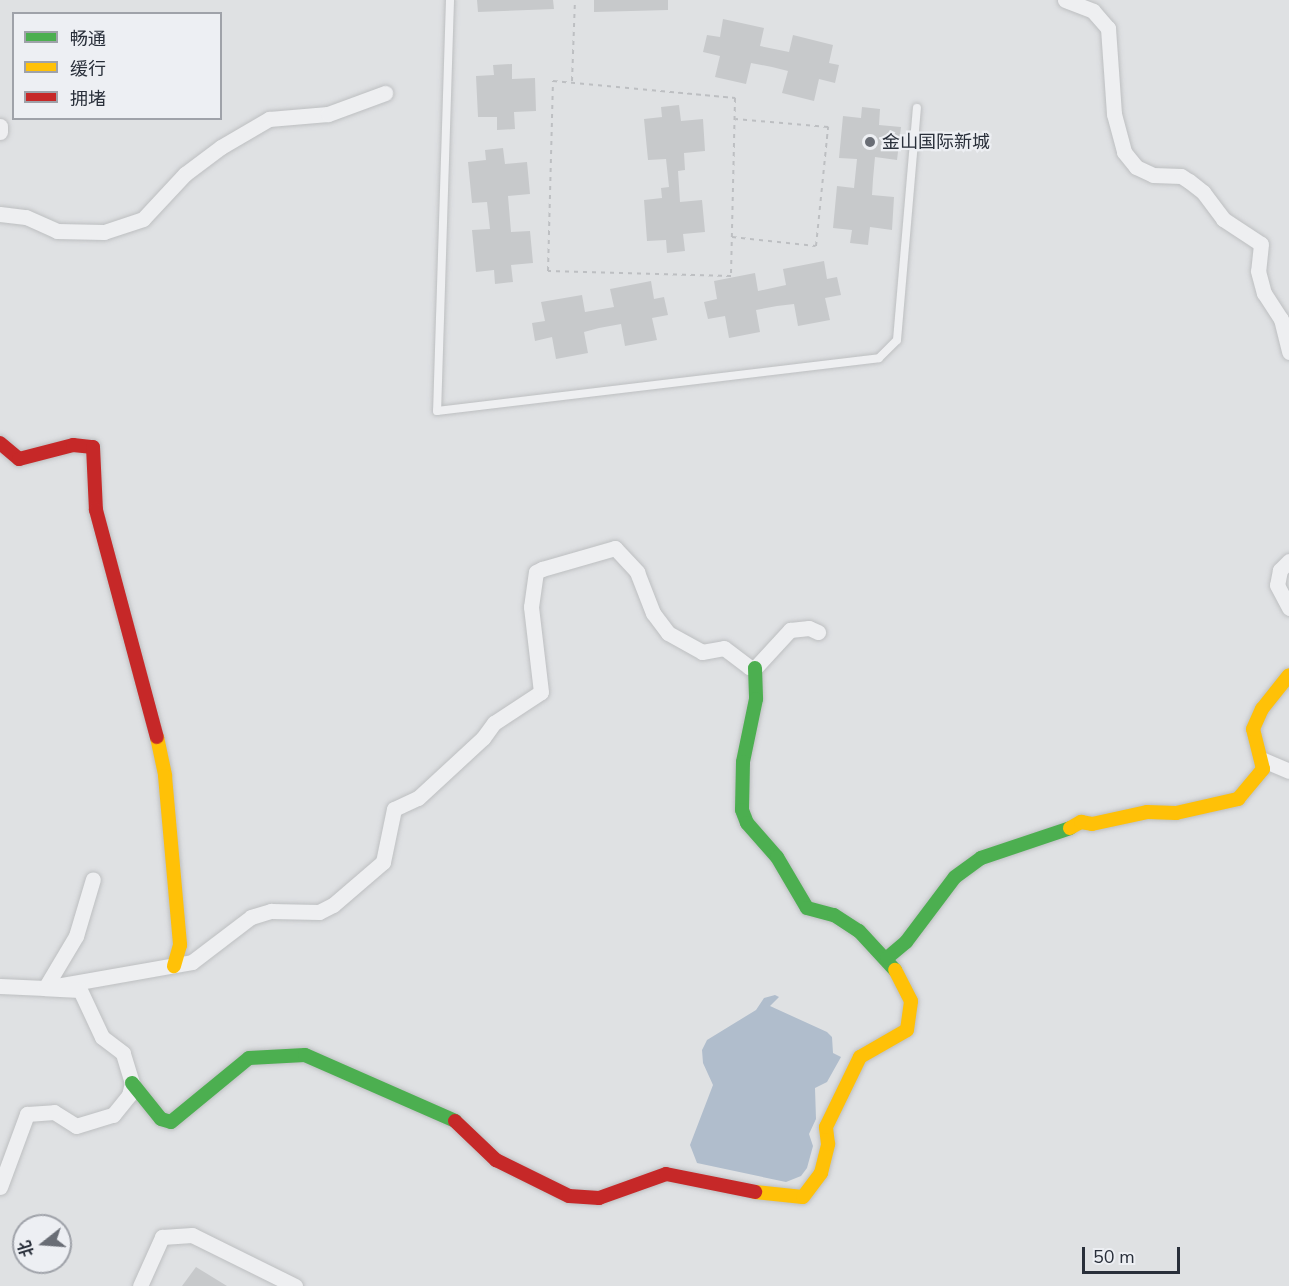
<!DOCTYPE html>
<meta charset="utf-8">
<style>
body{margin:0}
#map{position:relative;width:1289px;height:1286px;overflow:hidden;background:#dfe1e3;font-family:"Nunito Sans","Noto Sans SC",sans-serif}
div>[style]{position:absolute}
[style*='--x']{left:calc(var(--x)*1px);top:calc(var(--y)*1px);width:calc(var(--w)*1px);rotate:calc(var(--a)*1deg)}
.water>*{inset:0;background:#b0bdcc}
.building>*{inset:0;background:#c7c9cb}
.path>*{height:2px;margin-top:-1px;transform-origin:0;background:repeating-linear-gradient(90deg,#bdbfc2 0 4.5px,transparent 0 9px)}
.roads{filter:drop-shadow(0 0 2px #bdbfc1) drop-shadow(0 0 2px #bdbfc1)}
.lane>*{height:8px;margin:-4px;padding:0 4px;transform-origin:4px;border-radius:4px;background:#eeeff1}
.street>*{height:15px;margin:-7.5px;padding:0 7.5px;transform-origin:7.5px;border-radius:7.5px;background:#eeeff1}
.fast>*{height:14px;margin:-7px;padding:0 7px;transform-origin:7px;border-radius:7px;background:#4caf50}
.slow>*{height:14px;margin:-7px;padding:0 7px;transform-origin:7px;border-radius:7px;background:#ffc107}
.jam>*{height:14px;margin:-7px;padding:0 7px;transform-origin:7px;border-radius:7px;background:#c62828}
.dots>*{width:16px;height:16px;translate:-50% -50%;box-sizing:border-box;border:3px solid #edeff3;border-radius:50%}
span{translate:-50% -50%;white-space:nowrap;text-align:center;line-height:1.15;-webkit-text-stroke:4.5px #edeff3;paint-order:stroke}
.poi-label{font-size:18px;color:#292f3a}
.left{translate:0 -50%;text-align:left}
.legend{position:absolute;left:12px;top:12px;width:210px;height:108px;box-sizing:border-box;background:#edeff3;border:2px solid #9fa2a9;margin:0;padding:8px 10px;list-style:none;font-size:18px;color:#292f3a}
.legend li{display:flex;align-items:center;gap:12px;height:30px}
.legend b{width:30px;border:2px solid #9fa2a9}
.north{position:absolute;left:12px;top:1214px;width:60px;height:60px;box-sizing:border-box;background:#edeff3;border:2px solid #9fa2a9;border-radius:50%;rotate:253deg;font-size:16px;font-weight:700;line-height:24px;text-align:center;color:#292f3a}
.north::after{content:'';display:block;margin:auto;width:21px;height:27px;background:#696d75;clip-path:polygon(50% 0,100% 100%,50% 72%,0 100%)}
.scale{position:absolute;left:1082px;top:1247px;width:98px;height:27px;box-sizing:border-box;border:3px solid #292f3a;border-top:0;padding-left:8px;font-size:18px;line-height:21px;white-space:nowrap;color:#292f3a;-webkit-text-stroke:4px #edeff3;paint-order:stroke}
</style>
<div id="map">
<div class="water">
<div style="clip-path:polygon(775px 995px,779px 997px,770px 1006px,827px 1032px,832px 1037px,833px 1053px,841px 1057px,827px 1082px,815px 1088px,816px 1119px,809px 1134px,813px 1146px,807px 1168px,801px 1176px,786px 1182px,697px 1163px,690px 1145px,713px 1085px,703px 1063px,702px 1050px,707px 1040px,756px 1010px,764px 998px)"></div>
</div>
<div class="building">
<div style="clip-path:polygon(477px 0,553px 0,554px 9px,478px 12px)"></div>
<div style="clip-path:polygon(594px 0,668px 0,668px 10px,594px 12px)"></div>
<div style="clip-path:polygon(723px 19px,764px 28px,760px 46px,789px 52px,793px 35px,833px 45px,829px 63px,839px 65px,835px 83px,819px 79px,814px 101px,782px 93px,788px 71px,772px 67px,751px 63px,746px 84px,715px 77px,720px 56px,703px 52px,707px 35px,720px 37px)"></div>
<div style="clip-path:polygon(512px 64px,512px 79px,535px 78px,536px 111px,514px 112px,515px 129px,497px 130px,497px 117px,478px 117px,476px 76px,494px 75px,493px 65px)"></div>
<div style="clip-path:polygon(679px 105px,681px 121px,703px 119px,705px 151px,684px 153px,685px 170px,678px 171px,680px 202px,702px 200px,705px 232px,683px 234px,685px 251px,667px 253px,666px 240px,647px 241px,644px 200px,662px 198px,661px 188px,669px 187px,666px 159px,648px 160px,644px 119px,662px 117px,661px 107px)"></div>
<div style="clip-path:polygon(862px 107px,880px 109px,879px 125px,901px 127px,897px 160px,875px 157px,873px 179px,872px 195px,894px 197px,892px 230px,870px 227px,868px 245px,850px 243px,852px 230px,833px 228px,837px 186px,854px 188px,857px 159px,839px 158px,843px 116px,861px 118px)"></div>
<div style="clip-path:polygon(503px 148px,505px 164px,527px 162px,530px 194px,508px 196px,511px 232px,530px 231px,533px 263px,511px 265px,513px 282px,495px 284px,494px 270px,476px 272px,472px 230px,490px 229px,487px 202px,472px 203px,468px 162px,486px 160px,485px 150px)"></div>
<div style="clip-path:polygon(824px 261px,827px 279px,837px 277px,841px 295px,825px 298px,830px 320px,798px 326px,794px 304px,777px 306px,756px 310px,760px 332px,729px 338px,725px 316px,708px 319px,704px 302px,717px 299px,714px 281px,755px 273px,758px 291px,786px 285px,783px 269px)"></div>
<div style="clip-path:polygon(651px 281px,654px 299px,664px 297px,668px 315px,652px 318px,657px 340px,625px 346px,621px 324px,599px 328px,584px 332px,588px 353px,556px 359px,552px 337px,535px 341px,532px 323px,545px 321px,541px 302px,582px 295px,585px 312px,614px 307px,610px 289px)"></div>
<div style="clip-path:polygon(196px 1267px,227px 1286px,182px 1286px)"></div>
</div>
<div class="path">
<div style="--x:553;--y:81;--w:183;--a:5.3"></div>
<div style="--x:735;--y:98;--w:178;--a:91.3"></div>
<div style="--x:731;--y:276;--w:183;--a:-178.4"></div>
<div style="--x:548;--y:271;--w:190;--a:-88.5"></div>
<div style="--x:572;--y:81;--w:81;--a:-87.9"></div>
<div style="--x:732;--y:237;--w:84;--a:6.1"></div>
<div style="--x:816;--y:246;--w:120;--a:-84.2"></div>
<div style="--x:828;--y:127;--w:93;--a:-175.1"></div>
</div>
<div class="roads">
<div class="lane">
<div style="--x:450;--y:0;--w:411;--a:91.8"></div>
<div style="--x:437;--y:411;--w:445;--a:-6.8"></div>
<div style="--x:879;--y:358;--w:25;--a:-45"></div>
<div style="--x:897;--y:340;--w:233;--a:-85.1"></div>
</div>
<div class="street">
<div style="--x:1065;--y:0;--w:30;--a:21"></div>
<div style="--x:1093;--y:11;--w:23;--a:49"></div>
<div style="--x:1108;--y:28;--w:86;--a:86"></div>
<div style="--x:1114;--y:114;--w:39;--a:75"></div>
<div style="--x:1124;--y:152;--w:19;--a:51"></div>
<div style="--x:1136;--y:167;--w:19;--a:25"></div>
<div style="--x:1153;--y:175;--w:28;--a:2"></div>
<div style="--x:1181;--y:176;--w:9;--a:32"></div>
<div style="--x:1189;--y:181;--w:18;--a:38"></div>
<div style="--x:1203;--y:192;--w:34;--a:53"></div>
<div style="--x:1223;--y:219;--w:45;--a:33.3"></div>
<div style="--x:1261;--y:244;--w:27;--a:96"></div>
<div style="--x:1258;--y:271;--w:23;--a:75"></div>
<div style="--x:1264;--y:293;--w:31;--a:57"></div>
<div style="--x:1281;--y:319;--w:34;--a:76"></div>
<div style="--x:0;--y:126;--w:6;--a:90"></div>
<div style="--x:0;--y:214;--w:26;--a:7"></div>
<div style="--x:26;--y:217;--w:34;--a:24"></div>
<div style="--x:57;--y:231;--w:47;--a:1.2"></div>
<div style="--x:104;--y:232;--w:41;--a:-18.4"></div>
<div style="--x:143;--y:219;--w:62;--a:-47"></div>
<div style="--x:185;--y:174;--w:45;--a:-36.9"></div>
<div style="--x:221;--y:147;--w:56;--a:-30.3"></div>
<div style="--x:269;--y:119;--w:59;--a:-4.8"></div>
<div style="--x:328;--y:114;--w:61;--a:-20.2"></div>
<div style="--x:1289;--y:561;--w:13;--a:135"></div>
<div style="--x:1280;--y:570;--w:15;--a:101"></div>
<div style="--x:1277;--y:585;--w:26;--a:62"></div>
<div style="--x:1261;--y:759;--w:30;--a:23"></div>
<div style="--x:0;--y:986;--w:45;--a:2.5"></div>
<div style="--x:45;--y:988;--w:149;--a:-10"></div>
<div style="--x:192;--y:962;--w:74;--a:-37.3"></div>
<div style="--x:251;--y:917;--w:21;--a:-17"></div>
<div style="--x:271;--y:911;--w:48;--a:1.2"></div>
<div style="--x:319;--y:912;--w:16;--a:-27"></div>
<div style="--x:333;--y:905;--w:66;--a:-40.7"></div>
<div style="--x:383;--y:862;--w:54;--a:-78.3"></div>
<div style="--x:394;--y:809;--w:26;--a:-25"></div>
<div style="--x:418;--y:798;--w:88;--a:-42.7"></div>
<div style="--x:483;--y:738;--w:19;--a:-54"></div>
<div style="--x:494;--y:723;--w:56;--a:-33.4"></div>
<div style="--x:541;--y:692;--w:86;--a:-96.7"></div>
<div style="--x:531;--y:607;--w:35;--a:-82"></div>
<div style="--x:536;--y:572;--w:7;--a:-27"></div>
<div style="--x:542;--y:569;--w:76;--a:-16"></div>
<div style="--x:615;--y:548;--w:33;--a:47"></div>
<div style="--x:637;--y:572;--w:44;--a:68.7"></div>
<div style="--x:653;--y:613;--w:25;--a:53"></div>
<div style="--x:668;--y:633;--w:39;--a:29"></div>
<div style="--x:702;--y:652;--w:22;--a:-10"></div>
<div style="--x:724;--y:648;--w:31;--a:37"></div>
<div style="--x:749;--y:667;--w:6;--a:9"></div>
<div style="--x:755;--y:668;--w:52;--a:-47.4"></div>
<div style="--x:790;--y:630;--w:19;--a:-6"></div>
<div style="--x:809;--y:628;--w:10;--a:24"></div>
<div style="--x:0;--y:1187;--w:78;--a:-69.7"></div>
<div style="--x:27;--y:1114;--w:27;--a:-4"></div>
<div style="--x:54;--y:1112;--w:26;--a:32"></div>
<div style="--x:76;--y:1126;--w:39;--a:-17"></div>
<div style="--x:113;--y:1115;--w:26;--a:-51"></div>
<div style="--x:129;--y:1095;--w:12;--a:-76"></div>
<div style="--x:132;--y:1083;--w:31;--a:-107"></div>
<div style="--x:123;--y:1053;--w:26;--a:-143"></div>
<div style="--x:102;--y:1037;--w:52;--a:-115.1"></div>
<div style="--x:80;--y:990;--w:35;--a:-177"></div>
<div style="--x:45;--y:988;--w:61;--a:-59.2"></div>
<div style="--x:76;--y:936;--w:59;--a:-73.4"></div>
<div style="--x:140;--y:1286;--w:54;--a:-65.8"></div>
<div style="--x:162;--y:1237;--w:30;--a:-4"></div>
<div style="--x:192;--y:1235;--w:115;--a:26.3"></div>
</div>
<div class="fast">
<div style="--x:755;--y:668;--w:31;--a:88"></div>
<div style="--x:756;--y:699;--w:64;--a:101.7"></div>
<div style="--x:743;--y:762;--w:48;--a:91.2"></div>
<div style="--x:742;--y:810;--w:14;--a:69"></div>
<div style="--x:747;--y:823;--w:45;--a:48.6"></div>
<div style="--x:777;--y:857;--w:59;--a:59.5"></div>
<div style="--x:807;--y:908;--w:28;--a:15"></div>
<div style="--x:834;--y:915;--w:30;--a:33"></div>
<div style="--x:859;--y:931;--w:53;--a:47.3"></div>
<div style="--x:887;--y:958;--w:25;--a:-40"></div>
<div style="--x:906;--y:942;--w:81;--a:-53"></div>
<div style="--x:955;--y:877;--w:32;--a:-36"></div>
<div style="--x:981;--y:858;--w:94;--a:-18.6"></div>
<div style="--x:132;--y:1083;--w:46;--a:51.1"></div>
<div style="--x:161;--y:1119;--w:10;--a:17"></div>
<div style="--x:171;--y:1122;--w:101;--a:-39.4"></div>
<div style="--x:249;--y:1058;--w:56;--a:-3.1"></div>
<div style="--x:305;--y:1055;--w:164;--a:23.7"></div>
</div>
<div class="slow">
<div style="--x:157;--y:737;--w:40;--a:78"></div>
<div style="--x:165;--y:776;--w:170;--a:84.9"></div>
<div style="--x:180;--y:945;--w:22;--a:106"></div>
<div style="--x:1070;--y:828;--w:13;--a:-29"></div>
<div style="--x:1081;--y:822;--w:11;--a:10"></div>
<div style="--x:1092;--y:824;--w:56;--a:-12.3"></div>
<div style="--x:1147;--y:812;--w:29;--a:2"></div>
<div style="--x:1176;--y:813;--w:64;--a:-12.7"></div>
<div style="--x:1238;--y:799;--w:39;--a:-50"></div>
<div style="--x:1263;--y:769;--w:41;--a:-104"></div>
<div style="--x:1253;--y:729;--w:22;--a:-66"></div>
<div style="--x:1262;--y:709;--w:43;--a:-51.5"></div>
<div style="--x:755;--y:1192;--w:48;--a:5.9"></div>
<div style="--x:803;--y:1197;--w:30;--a:-53"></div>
<div style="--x:821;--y:1173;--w:30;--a:-76"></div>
<div style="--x:828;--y:1144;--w:17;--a:-97"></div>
<div style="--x:826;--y:1127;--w:78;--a:-64.1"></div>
<div style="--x:860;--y:1057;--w:54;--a:-29.9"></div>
<div style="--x:907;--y:1030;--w:29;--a:-82"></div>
<div style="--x:911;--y:1001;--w:35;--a:-117"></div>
</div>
<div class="jam">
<div style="--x:0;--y:443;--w:25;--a:40"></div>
<div style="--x:19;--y:459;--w:56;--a:-14.5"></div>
<div style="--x:73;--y:445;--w:20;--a:6"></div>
<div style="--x:93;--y:447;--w:63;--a:87.3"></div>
<div style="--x:96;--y:510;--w:235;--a:75"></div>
<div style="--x:455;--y:1121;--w:57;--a:43.6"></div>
<div style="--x:496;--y:1160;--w:81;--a:26.3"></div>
<div style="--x:569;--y:1196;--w:30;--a:4"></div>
<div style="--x:599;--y:1198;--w:71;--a:-19.7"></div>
<div style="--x:666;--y:1174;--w:91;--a:11.4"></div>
</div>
</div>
<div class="dots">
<div style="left:870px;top:142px;background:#696d75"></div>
</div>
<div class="poi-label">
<span class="left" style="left:882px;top:142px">金山国际新城</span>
</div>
<ul class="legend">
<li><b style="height:8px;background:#4caf50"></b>畅通</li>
<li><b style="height:8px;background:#ffc107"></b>缓行</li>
<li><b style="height:8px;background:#c62828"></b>拥堵</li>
</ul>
<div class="north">北</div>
<div class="scale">50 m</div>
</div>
